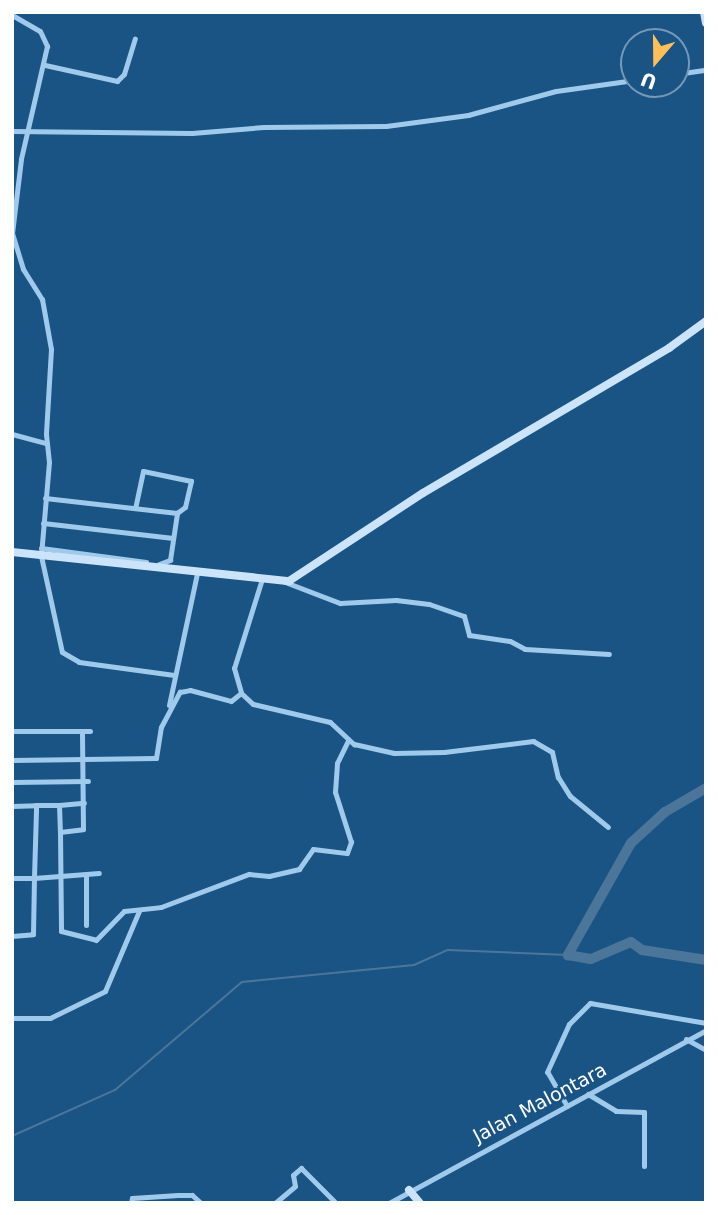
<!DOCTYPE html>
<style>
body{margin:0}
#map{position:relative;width:718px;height:1215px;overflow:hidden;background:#195485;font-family:"DejaVu Sans",sans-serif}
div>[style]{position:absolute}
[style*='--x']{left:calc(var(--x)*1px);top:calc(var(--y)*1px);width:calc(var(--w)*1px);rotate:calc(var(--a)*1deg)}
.stream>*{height:2px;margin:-1px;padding:0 1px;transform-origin:1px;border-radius:1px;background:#4b769a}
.river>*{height:10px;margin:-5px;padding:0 5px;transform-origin:5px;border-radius:5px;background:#4b769a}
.street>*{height:5px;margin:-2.5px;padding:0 2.5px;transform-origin:2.5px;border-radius:2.5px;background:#9fcaec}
.secondary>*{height:8px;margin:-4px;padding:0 4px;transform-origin:4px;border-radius:4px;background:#cce4f9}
span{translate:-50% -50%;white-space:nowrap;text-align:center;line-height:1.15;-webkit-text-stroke:5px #195485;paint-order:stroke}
.street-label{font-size:19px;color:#fff}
.frame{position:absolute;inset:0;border:14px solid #fff;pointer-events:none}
.north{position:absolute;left:620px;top:28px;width:70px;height:70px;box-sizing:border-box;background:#195485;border:2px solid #7598b6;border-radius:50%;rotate:200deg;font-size:19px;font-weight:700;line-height:28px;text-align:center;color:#fff}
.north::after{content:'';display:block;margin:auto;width:24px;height:32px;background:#ffbe5a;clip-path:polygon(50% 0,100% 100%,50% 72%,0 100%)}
</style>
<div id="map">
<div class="stream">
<div style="--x:12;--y:1136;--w:113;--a:-24.1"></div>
<div style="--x:115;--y:1090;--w:167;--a:-40.4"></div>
<div style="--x:242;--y:982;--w:173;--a:-5.6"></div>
<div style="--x:414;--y:965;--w:37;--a:-24"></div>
<div style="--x:448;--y:950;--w:120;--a:2.4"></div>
</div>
<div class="river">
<div style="--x:706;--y:788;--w:48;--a:149.7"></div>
<div style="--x:665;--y:812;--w:46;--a:137.6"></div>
<div style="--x:631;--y:843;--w:129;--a:119.4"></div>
<div style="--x:568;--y:955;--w:23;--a:10"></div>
<div style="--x:591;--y:959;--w:43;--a:-23"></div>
<div style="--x:631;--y:942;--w:14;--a:36"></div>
<div style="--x:642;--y:950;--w:65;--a:8.9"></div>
</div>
<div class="street">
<div style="--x:12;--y:15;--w:32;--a:30"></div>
<div style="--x:40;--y:31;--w:17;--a:65"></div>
<div style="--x:47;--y:46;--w:116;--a:103"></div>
<div style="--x:21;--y:159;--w:75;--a:96.9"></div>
<div style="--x:45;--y:65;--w:74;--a:12.5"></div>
<div style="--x:117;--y:81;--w:10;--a:-45"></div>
<div style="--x:124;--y:74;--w:37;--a:-73"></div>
<div style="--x:676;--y:74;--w:30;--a:-8"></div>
<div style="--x:12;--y:131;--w:180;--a:0.6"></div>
<div style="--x:192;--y:133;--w:72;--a:-4.8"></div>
<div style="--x:264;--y:127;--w:122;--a:-0.5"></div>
<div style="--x:386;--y:126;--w:83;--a:-7.6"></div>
<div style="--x:468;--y:115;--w:91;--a:-15.3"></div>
<div style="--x:556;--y:91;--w:79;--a:-8"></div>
<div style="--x:12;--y:233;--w:38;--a:73"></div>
<div style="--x:23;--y:269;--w:36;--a:58"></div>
<div style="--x:42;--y:299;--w:51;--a:79.8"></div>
<div style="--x:51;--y:349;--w:85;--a:93.4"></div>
<div style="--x:46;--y:434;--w:28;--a:84"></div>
<div style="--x:49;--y:462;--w:94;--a:94.9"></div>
<div style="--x:41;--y:556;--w:98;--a:77.7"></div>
<div style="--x:62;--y:652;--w:20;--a:30"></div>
<div style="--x:79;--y:662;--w:96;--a:7.8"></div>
<div style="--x:12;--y:434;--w:35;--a:15"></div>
<div style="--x:45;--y:498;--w:133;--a:6.5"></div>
<div style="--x:177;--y:513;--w:10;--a:-37"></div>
<div style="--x:185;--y:507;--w:27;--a:-77"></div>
<div style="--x:191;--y:481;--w:49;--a:-168.2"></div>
<div style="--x:143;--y:471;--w:38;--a:102"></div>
<div style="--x:43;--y:523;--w:131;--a:6.6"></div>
<div style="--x:41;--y:548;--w:106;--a:7.6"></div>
<div style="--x:159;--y:564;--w:12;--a:-20"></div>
<div style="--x:170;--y:560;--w:48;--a:-81.5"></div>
<div style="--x:261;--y:582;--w:90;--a:107.4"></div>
<div style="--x:234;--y:668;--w:26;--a:74"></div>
<div style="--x:241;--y:693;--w:16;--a:43"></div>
<div style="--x:253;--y:704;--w:79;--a:13.2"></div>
<div style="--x:330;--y:722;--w:33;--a:43"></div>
<div style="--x:354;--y:744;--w:41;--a:12.7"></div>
<div style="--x:394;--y:753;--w:50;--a:-1.1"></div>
<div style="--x:444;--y:752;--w:90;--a:-7"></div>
<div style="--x:533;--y:741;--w:22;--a:30"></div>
<div style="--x:552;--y:752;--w:26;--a:77"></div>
<div style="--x:558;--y:777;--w:22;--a:58"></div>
<div style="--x:570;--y:796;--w:49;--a:39.2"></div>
<div style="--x:285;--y:582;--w:59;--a:20.9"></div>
<div style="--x:340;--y:603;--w:56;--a:-3.1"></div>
<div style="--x:396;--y:600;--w:33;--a:7"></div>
<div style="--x:429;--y:604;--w:37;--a:19"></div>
<div style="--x:464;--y:616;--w:20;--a:75"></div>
<div style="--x:469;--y:635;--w:41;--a:8.3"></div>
<div style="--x:510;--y:641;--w:17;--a:28"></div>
<div style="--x:525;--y:649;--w:84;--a:3.4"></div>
<div style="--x:169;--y:705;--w:135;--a:-78"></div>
<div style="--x:12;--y:731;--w:78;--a:0"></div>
<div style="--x:12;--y:760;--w:144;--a:-0.8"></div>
<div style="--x:156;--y:758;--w:31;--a:-81"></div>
<div style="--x:161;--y:727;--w:40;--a:-62"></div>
<div style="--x:180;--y:692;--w:10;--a:-11"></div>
<div style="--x:190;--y:690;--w:42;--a:15"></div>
<div style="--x:231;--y:701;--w:13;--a:-39"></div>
<div style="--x:12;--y:782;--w:76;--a:-0.8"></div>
<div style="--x:36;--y:805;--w:23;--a:0"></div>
<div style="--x:59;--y:805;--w:27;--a:88"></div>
<div style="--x:60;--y:832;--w:23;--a:-7"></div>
<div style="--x:83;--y:829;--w:98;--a:-90.6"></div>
<div style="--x:59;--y:805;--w:25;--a:-5"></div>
<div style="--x:12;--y:806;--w:24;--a:-2"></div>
<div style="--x:36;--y:805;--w:5;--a:90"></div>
<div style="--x:36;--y:810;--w:68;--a:91.7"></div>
<div style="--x:34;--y:878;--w:22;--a:180"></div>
<div style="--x:60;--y:832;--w:99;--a:89.4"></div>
<div style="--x:61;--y:931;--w:36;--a:14"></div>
<div style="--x:96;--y:940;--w:40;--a:-46"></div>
<div style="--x:124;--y:911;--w:37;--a:-6"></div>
<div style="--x:161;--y:907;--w:94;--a:-20.6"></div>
<div style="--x:249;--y:874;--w:20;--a:6"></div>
<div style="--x:269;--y:876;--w:31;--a:-13"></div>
<div style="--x:299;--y:869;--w:24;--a:-55"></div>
<div style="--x:313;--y:849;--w:34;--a:7"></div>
<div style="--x:347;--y:853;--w:12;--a:-70"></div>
<div style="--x:351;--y:842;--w:52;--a:-107.7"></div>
<div style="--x:335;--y:792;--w:29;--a:-86"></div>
<div style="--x:337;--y:763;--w:25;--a:-64"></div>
<div style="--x:86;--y:874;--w:51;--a:90"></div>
<div style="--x:12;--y:936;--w:21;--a:-5"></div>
<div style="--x:33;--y:934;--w:56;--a:-89"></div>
<div style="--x:34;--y:878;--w:65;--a:-4.4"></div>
<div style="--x:12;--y:1018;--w:38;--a:0"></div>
<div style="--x:50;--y:1018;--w:61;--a:-26.1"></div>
<div style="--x:105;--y:991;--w:87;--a:-67"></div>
<div style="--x:686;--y:1039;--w:23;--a:29"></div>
<div style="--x:588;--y:1094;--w:33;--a:31"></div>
<div style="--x:616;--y:1111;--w:28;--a:2"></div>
<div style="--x:644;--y:1112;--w:54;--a:90"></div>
<div style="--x:567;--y:1106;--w:39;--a:-120"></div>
<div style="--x:547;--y:1072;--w:53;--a:-65.4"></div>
<div style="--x:569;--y:1024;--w:30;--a:-45"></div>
<div style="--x:590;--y:1003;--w:118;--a:9.8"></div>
<div style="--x:131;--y:1203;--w:5;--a:-79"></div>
<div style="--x:132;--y:1198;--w:46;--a:-3.7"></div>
<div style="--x:178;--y:1195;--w:14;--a:0"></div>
<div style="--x:192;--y:1195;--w:12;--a:42"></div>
<div style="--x:275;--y:1203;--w:26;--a:-40"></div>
<div style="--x:295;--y:1186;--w:11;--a:-100"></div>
<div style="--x:293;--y:1175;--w:11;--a:-41"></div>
<div style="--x:301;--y:1168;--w:49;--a:45"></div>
<div style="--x:389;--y:1203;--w:361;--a:-28.6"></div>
</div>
<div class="secondary">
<div style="--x:704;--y:12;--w:11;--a:80"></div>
<div style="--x:12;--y:552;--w:279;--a:6"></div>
<div style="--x:289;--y:581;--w:160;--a:-33.3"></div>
<div style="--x:423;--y:493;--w:286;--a:-30.5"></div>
<div style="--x:669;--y:348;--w:46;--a:-36.1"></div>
<div style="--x:409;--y:1190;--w:17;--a:50"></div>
</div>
<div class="street-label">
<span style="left:540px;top:1103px;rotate:-28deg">Jalan Malontara</span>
</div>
<div class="frame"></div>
<div class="north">U</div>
</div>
